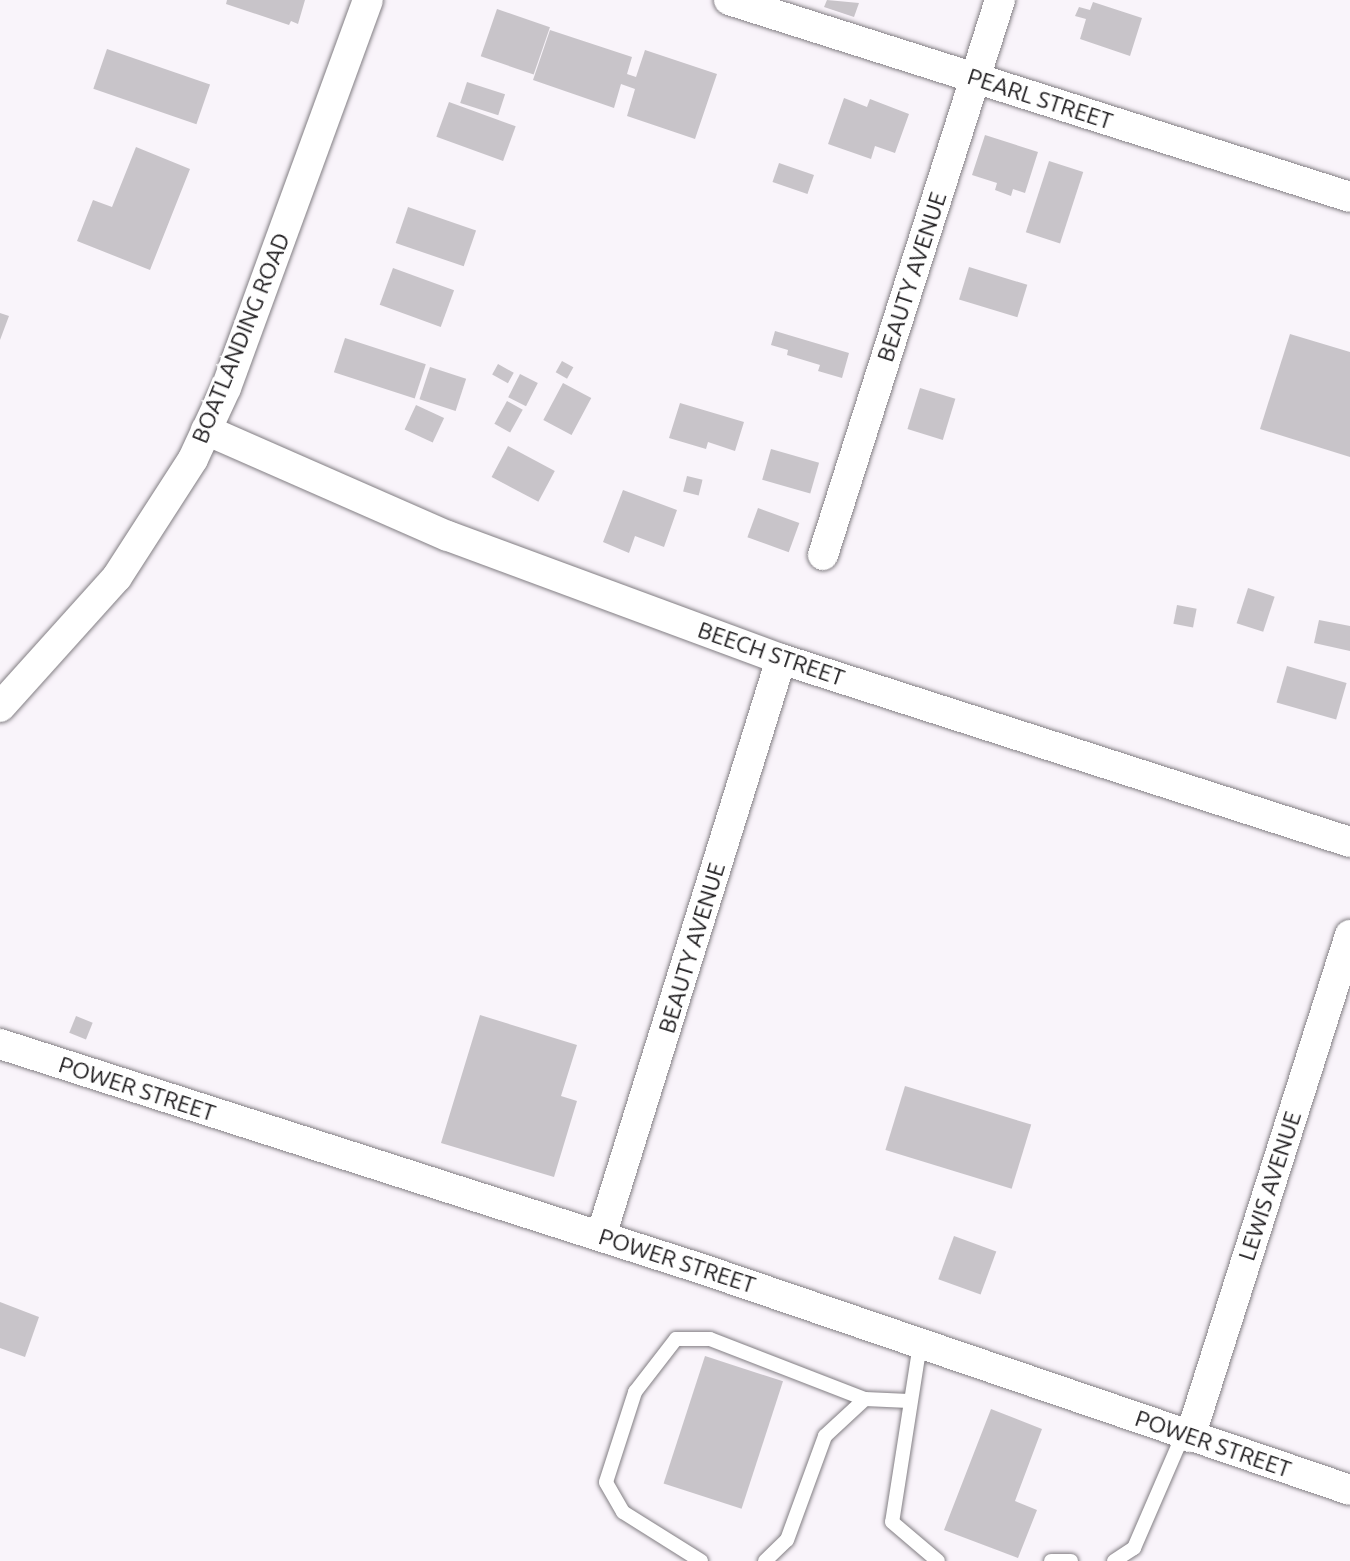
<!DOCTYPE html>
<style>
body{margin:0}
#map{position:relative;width:1350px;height:1561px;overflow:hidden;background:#f9f4fa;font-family:Ubuntu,sans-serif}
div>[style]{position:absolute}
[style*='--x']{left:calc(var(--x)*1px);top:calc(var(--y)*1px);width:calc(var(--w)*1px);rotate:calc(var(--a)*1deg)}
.building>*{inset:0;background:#c8c4c9;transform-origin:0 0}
.roads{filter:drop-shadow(0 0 2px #827e83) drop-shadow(0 0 2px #827e83)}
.lane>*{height:14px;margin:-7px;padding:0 7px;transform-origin:7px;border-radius:7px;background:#fff}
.street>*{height:30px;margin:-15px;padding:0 15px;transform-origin:15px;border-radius:15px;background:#fff}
span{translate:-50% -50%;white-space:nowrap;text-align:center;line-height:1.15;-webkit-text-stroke:6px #fff;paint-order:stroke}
.street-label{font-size:23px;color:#1e1c1e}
</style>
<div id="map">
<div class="building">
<div style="clip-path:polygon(227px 0,305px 0,298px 24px,291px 21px,289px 25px,226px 4px)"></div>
<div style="clip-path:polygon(827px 0,859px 3px,854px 17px,824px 7px)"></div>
<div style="clip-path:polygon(1093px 2px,1142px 18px,1130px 56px,1080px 39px,1086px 19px,1075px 16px,1079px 7px,1090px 10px)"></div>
<div style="left:497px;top:9px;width:56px;height:50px;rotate:19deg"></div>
<div style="clip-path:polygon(550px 30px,632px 57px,627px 74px,636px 77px,645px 50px,717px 74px,695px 139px,627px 116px,635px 89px,621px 84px,614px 108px,533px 80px)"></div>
<div style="left:107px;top:49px;width:109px;height:42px;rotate:19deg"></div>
<div style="left:467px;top:82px;width:40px;height:22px;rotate:18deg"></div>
<div style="clip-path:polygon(844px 98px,867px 107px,870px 99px,909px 114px,895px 153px,875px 146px,871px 159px,828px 144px)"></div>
<div style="left:449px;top:102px;width:71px;height:37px;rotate:20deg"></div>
<div style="clip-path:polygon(985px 135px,1038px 152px,1025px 193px,1013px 189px,1011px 196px,995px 190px,997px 183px,972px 175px)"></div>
<div style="clip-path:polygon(136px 147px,190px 169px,150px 270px,77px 241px,93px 200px,112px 207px)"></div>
<div style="left:1049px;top:161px;width:36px;height:75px;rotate:18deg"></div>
<div style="left:779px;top:163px;width:37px;height:20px;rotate:19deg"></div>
<div style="left:408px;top:207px;width:72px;height:38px;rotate:19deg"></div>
<div style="left:969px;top:267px;width:61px;height:34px;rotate:17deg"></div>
<div style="left:393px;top:268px;width:65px;height:39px;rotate:20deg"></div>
<div style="clip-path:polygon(0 313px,9px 316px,0 340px)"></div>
<div style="clip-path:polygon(775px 331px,849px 353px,842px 378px,818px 371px,820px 365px,787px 355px,788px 350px,771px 345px)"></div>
<div style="clip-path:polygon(1290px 334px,1350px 352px,1350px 457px,1260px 429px)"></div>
<div style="left:345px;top:338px;width:85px;height:36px;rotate:18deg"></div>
<div style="left:562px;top:361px;width:13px;height:13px;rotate:29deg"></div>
<div style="left:498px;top:364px;width:18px;height:12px;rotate:29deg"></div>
<div style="left:430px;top:367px;width:38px;height:34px;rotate:18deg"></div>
<div style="left:520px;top:374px;width:20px;height:26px;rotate:27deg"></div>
<div style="left:563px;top:383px;width:32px;height:42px;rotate:28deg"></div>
<div style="left:920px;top:388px;width:37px;height:43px;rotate:17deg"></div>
<div style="left:507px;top:401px;width:18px;height:26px;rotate:29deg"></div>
<div style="clip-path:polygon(680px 403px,744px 422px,735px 451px,708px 442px,706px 449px,669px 438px)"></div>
<div style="left:416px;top:405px;width:31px;height:27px;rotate:25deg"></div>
<div style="left:508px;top:446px;width:53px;height:35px;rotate:28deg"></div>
<div style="left:771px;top:449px;width:50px;height:32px;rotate:16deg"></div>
<div style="left:687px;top:476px;width:16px;height:16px;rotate:14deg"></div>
<div style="clip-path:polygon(623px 490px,677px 510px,664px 547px,635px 536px,629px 553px,603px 542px)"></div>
<div style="left:758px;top:508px;width:44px;height:31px;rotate:20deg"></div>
<div style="left:1248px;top:588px;width:28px;height:37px;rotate:18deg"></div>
<div style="left:1177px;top:605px;width:20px;height:19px;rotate:11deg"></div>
<div style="clip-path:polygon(1319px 620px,1350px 626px,1350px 651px,1314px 643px)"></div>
<div style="left:1287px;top:666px;width:62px;height:38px;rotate:16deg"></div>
<div style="clip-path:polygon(480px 1015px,577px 1045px,561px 1096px,577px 1101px,554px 1177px,441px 1143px)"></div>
<div style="left:76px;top:1016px;width:18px;height:18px;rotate:22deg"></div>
<div style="left:905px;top:1086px;width:132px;height:67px;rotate:17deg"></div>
<div style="left:954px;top:1236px;width:45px;height:46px;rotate:20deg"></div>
<div style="clip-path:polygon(0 1302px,39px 1317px,25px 1357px,0 1348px)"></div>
<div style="left:705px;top:1356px;width:82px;height:134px;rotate:18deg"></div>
<div style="clip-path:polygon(991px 1409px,1042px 1429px,1015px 1501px,1037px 1510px,1018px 1558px,944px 1530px)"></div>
</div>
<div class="roads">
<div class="lane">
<div style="--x:920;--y:1344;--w:180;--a:98.9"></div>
<div style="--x:892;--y:1522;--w:60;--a:40.3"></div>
<div style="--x:701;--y:1561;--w:92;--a:-147.9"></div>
<div style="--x:623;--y:1512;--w:34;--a:-120"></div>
<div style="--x:606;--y:1482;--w:95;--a:-72.1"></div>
<div style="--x:635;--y:1392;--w:67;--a:-52.3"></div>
<div style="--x:676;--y:1339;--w:34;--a:0"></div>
<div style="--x:710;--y:1339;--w:166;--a:21.2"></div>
<div style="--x:865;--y:1399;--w:44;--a:2.6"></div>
<div style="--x:765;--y:1561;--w:30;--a:-44"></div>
<div style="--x:787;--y:1540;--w:111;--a:-69.9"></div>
<div style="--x:825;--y:1436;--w:54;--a:-42.8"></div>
<div style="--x:1051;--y:1561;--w:20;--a:0"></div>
<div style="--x:1114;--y:1561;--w:24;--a:-33"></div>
<div style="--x:1134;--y:1548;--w:123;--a:-66.6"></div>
</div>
<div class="street">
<div style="--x:729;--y:0;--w:651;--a:17.6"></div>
<div style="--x:206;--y:430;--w:264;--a:23.7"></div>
<div style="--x:448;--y:536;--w:355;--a:20.3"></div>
<div style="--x:781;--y:659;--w:598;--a:17.83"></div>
<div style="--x:823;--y:555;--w:583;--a:-72.31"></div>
<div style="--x:0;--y:707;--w:175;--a:-48"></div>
<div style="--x:117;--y:577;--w:140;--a:-57.2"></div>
<div style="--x:193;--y:459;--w:78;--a:-65.1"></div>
<div style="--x:226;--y:388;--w:413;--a:-69.9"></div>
<div style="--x:0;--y:1044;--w:740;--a:17.77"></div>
<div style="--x:705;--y:1270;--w:681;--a:18.83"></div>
<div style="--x:601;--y:1236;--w:604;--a:-72.67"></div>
<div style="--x:1190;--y:1437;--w:527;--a:-72.32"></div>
</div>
</div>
<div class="street-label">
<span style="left:1040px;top:99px;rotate:18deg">PEARL STREET</span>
<span style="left:912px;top:277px;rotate:-72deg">BEAUTY AVENUE</span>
<span style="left:241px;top:338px;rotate:-68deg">BOATLANDING ROAD</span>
<span style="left:771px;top:654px;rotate:19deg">BEECH STREET</span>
<span style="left:692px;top:948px;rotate:-73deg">BEAUTY AVENUE</span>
<span style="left:137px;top:1089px;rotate:18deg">POWER STREET</span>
<span style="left:1270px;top:1186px;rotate:-72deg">LEWIS AVENUE</span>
<span style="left:677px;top:1261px;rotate:18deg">POWER STREET</span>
<span style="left:1213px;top:1444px;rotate:19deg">POWER STREET</span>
</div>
</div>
